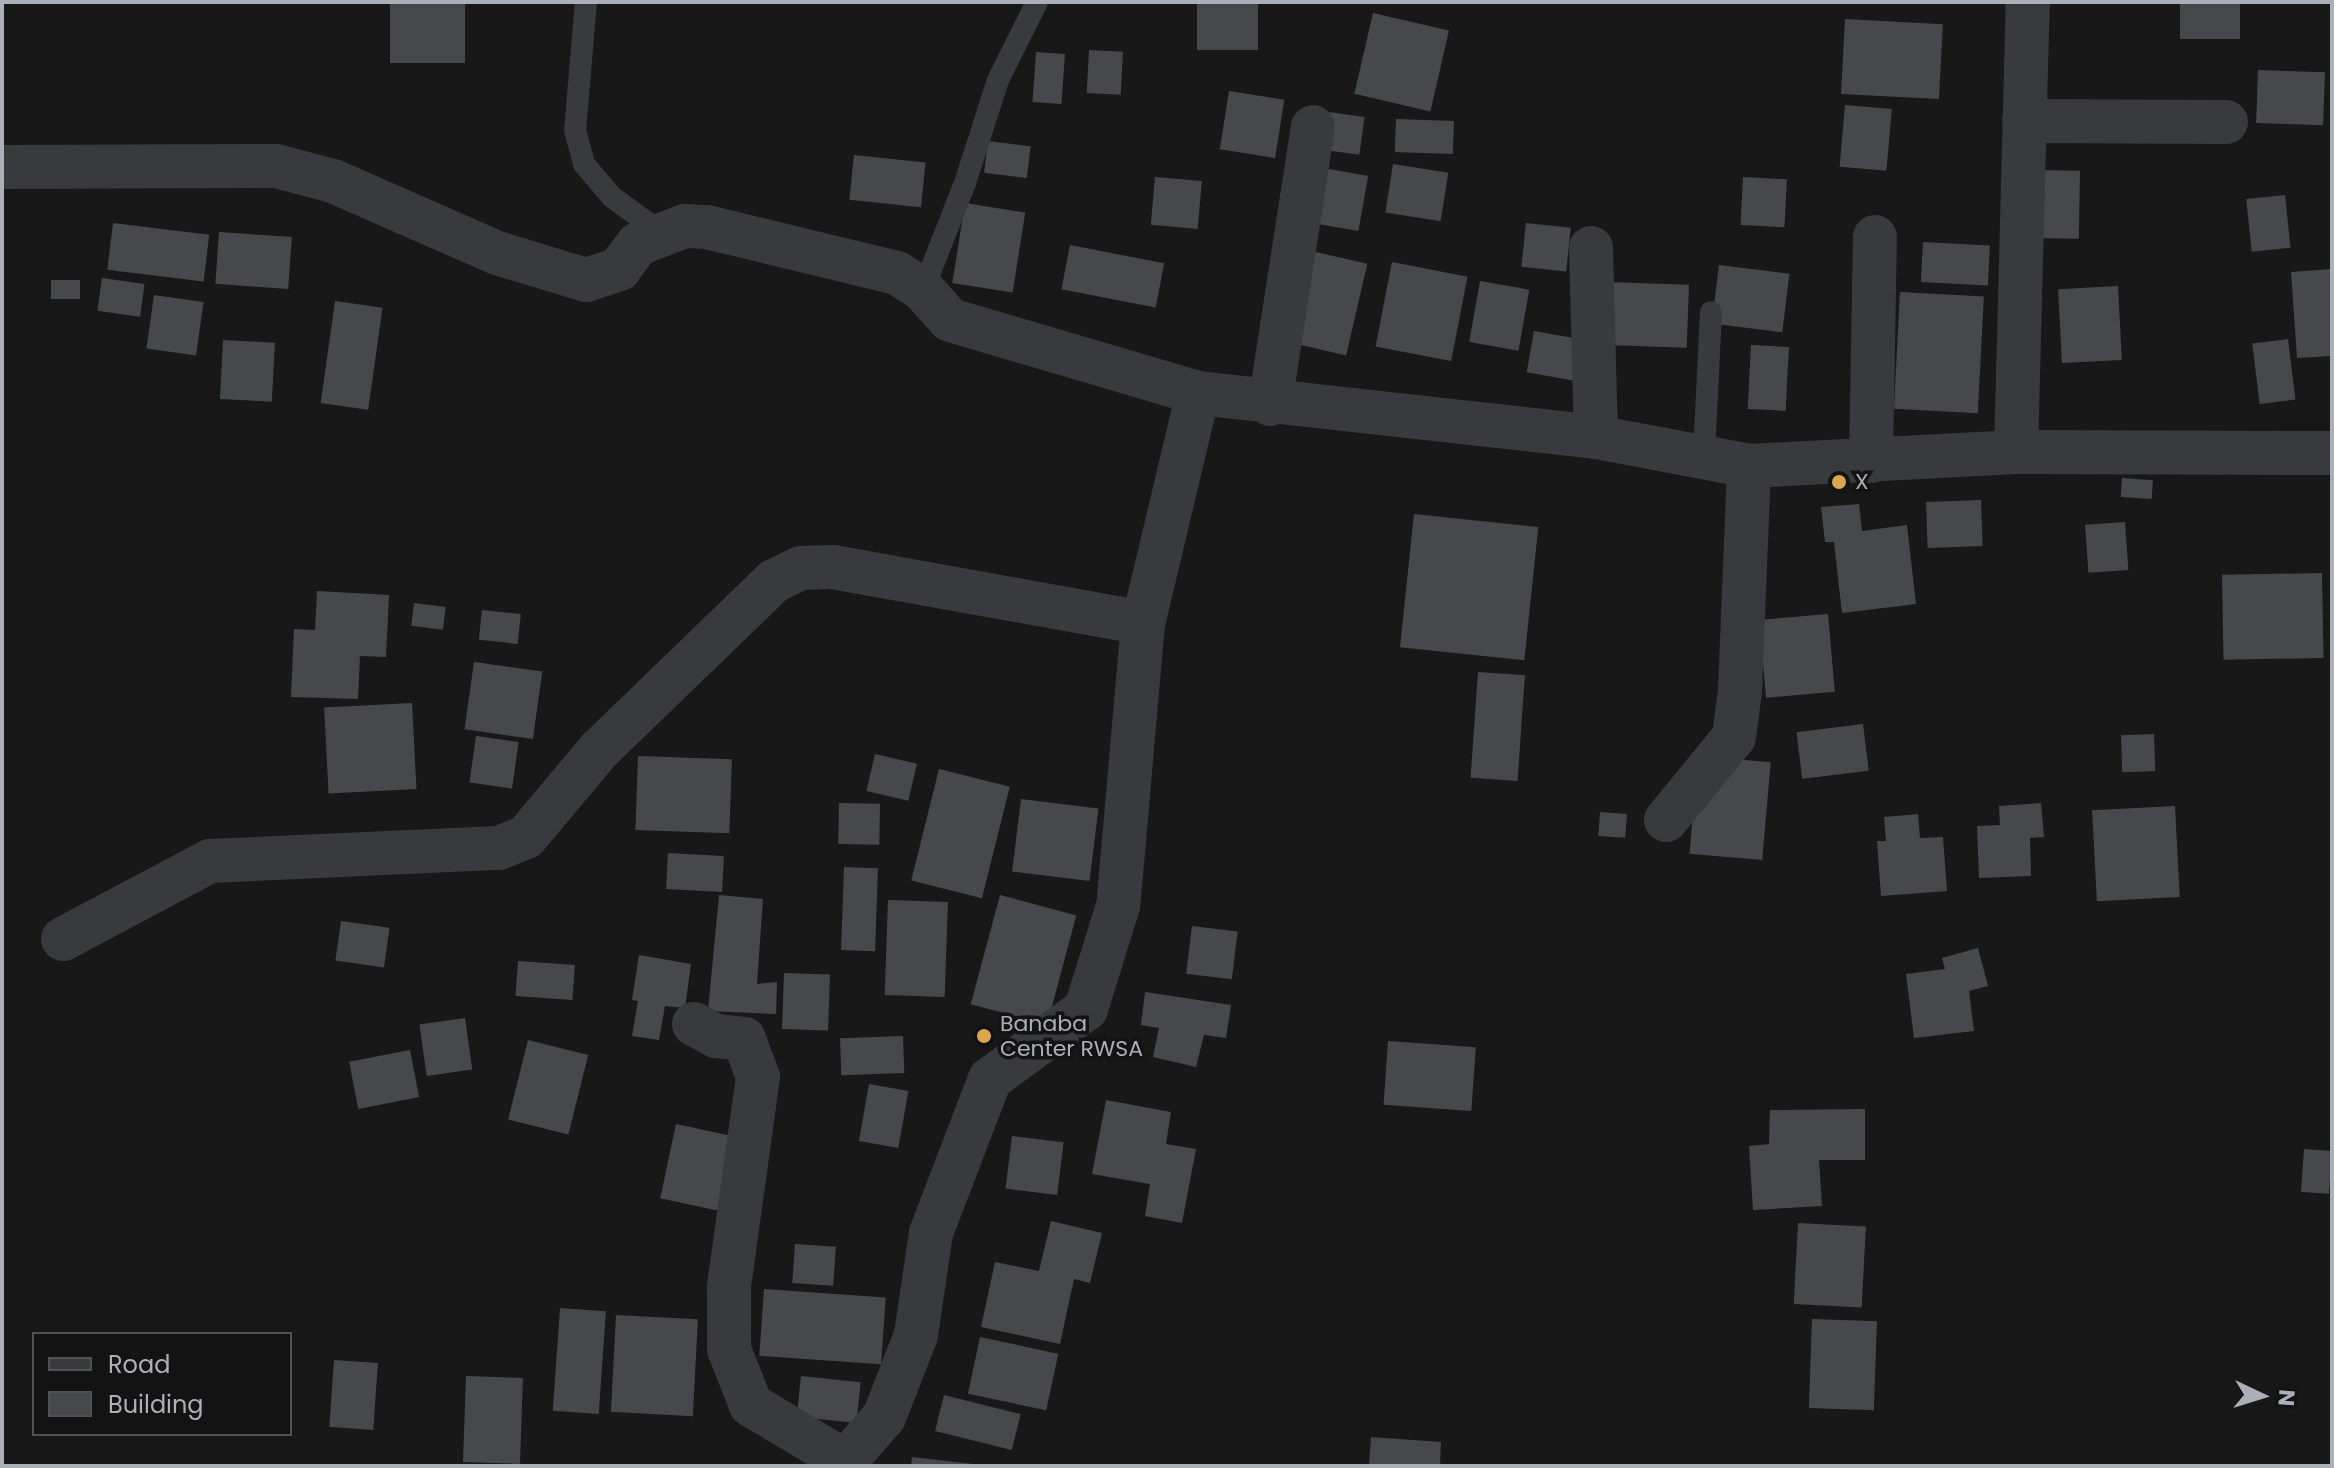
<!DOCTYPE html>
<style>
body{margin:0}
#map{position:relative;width:2334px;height:1468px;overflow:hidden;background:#181819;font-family:Poppins,sans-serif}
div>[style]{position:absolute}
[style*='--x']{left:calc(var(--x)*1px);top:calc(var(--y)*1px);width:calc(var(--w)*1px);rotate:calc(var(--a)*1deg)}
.building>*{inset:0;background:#47484b;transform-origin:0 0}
.round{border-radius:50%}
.service>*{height:22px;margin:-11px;padding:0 11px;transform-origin:11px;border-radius:11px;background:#393a3e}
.minor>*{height:44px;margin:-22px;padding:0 22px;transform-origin:22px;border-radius:22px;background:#393a3e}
.dots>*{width:22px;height:22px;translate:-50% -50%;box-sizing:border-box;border:4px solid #131314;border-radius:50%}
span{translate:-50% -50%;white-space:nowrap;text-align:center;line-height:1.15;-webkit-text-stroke:7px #131314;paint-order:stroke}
.poi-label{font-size:22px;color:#abafb7}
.left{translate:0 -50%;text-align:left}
.frame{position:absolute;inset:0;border:4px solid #abafb7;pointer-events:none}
.legend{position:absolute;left:32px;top:1332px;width:260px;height:104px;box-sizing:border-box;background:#131314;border:2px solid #505155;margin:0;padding:10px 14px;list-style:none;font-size:24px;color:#abafb7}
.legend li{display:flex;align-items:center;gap:16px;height:40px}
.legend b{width:40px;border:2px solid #505155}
.north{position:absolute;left:2222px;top:1356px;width:80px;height:80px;-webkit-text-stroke:6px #131314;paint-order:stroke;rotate:94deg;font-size:22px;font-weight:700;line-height:32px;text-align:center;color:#abafb7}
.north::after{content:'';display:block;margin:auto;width:28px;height:36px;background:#abafb7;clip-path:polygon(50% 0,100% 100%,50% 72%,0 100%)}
</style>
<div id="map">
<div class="building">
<div style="left:390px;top:2px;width:75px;height:61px"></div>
<div style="left:1197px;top:2px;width:61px;height:48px"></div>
<div style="left:2180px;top:2px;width:60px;height:37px"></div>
<div style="left:1373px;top:13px;width:78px;height:83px;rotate:13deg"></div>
<div style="left:1845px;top:19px;width:98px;height:75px;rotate:3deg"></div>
<div style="left:1089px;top:50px;width:34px;height:43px;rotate:3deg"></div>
<div style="left:1036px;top:52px;width:29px;height:50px;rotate:4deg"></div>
<div style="left:2258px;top:70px;width:67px;height:53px;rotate:2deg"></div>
<div style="left:1229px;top:91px;width:56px;height:59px;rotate:9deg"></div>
<div style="left:1845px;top:105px;width:47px;height:62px;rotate:5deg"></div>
<div style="left:1321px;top:111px;width:44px;height:38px;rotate:8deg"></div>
<div style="left:1396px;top:119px;width:58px;height:33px;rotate:2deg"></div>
<div style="left:988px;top:141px;width:43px;height:32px;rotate:7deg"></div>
<div style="left:854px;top:155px;width:72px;height:45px;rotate:6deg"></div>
<div style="left:1393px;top:164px;width:56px;height:49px;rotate:9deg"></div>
<div style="left:1312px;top:166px;width:57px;height:56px;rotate:10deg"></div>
<div style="left:2031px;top:170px;width:49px;height:68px;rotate:1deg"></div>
<div style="left:1155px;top:177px;width:47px;height:48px;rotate:5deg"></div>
<div style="left:1743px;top:177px;width:44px;height:48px;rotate:3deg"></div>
<div style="left:2285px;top:195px;width:53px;height:39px;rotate:84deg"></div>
<div style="left:965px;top:203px;width:61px;height:81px;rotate:9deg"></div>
<div style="left:113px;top:223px;width:97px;height:47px;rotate:7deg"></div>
<div style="left:1526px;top:223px;width:45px;height:44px;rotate:6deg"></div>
<div style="left:219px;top:232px;width:73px;height:52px;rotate:4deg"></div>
<div style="left:1923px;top:242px;width:67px;height:40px;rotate:3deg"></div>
<div style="left:1070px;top:245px;width:96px;height:45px;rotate:11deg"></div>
<div style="left:1303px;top:249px;width:66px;height:94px;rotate:13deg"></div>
<div style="left:1392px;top:262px;width:77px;height:86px;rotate:11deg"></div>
<div style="left:1719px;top:265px;width:71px;height:59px;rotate:7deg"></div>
<div style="clip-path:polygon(2332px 269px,2332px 356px,2297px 358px,2291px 272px)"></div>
<div style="left:102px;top:278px;width:43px;height:33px;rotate:8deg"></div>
<div style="left:51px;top:280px;width:29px;height:19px"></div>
<div style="left:1480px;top:281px;width:50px;height:62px;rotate:10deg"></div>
<div style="left:1608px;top:282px;width:81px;height:63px;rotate:2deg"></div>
<div style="left:2118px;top:286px;width:74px;height:60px;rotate:87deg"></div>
<div style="left:1900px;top:292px;width:84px;height:117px;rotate:3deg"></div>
<div style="left:154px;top:295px;width:50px;height:54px;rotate:8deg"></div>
<div style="left:335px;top:301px;width:48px;height:103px;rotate:8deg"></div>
<div style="left:1534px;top:331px;width:53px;height:42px;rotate:10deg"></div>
<div style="left:2288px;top:339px;width:61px;height:36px;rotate:83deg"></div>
<div style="left:223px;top:340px;width:52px;height:59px;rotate:3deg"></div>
<div style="left:1751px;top:345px;width:38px;height:64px;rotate:3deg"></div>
<div style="left:2122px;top:478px;width:31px;height:19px;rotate:4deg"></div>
<div style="left:1981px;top:500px;width:46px;height:55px;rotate:88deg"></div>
<div style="clip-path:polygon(1859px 504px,1862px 531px,1907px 525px,1916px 604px,1842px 613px,1834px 542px,1825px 542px,1821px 507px)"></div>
<div style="left:1414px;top:514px;width:125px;height:134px;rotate:6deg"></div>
<div style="left:2125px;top:522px;width:48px;height:40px;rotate:86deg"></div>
<div style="left:2322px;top:573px;width:85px;height:100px;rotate:89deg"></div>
<div style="clip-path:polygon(317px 591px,389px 595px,386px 657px,360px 656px,358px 699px,291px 697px,294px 629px,315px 630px)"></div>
<div style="left:414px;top:603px;width:32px;height:23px;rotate:7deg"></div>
<div style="left:482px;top:610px;width:39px;height:30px;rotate:6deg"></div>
<div style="left:1828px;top:614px;width:78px;height:69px;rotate:85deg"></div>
<div style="left:474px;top:662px;width:69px;height:68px;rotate:8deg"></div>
<div style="left:1478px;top:672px;width:47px;height:106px;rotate:4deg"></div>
<div style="left:412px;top:703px;width:86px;height:88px;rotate:87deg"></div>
<div style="left:1863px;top:724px;width:47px;height:67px;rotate:83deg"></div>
<div style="left:2154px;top:734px;width:37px;height:33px;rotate:88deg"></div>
<div style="left:476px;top:736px;width:43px;height:47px;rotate:8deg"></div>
<div style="left:875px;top:754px;width:43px;height:38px;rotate:13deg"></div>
<div style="left:638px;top:756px;width:94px;height:74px;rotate:2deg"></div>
<div style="left:1698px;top:756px;width:73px;height:98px;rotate:5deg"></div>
<div style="left:939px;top:769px;width:73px;height:115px;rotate:14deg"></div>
<div style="left:1021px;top:799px;width:78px;height:73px;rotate:7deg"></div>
<div style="left:839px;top:803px;width:41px;height:41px;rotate:1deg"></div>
<div style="clip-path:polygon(2041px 803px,2044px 837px,2030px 838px,2031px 876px,1979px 878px,1977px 826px,2000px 825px,1999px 806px)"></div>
<div style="left:2175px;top:806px;width:91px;height:83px;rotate:87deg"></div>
<div style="left:1600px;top:812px;width:27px;height:24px;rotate:4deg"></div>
<div style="clip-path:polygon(1918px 814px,1920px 838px,1943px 837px,1947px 891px,1881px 896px,1877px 841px,1886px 841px,1884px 817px)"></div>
<div style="left:668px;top:853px;width:56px;height:36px;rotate:3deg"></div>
<div style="left:844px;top:867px;width:34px;height:83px;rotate:2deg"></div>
<div style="clip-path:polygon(719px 895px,763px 899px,757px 984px,777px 982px,776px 1014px,708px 1011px)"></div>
<div style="left:1000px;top:895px;width:79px;height:113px;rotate:15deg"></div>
<div style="left:888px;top:900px;width:60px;height:95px;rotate:2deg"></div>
<div style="left:341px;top:921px;width:49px;height:40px;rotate:8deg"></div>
<div style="left:1192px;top:926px;width:46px;height:48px;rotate:7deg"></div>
<div style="clip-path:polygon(1978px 948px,1988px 986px,1969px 991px,1974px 1031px,1914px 1038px,1906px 974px,1945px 969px,1942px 958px)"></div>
<div style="clip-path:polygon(639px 955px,691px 964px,685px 1008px,665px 1006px,659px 1040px,632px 1036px,638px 1001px,632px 1000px)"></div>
<div style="left:518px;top:961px;width:57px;height:35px;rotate:4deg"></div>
<div style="left:784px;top:973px;width:46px;height:56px;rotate:2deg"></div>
<div style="clip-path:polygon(1145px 992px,1231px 1005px,1226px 1038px,1204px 1035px,1196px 1067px,1153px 1057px,1159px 1028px,1141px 1025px)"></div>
<div style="left:465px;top:1018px;width:52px;height:46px;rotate:82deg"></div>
<div class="round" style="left:976px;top:1026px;width:16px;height:16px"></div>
<div style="left:903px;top:1036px;width:37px;height:63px;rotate:88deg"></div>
<div style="left:528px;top:1040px;width:62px;height:82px;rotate:14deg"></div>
<div style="left:1388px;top:1041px;width:88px;height:64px;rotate:4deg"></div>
<div style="left:410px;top:1050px;width:48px;height:62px;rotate:79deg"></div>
<div style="left:869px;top:1084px;width:40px;height:58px;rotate:10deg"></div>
<div style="clip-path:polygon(1106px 1100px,1171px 1112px,1166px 1144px,1196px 1149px,1182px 1223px,1145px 1216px,1150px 1184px,1092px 1174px)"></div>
<div style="clip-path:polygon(1865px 1109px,1865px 1160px,1819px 1160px,1822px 1206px,1753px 1210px,1749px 1146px,1769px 1144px,1770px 1110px)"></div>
<div style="left:676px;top:1124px;width:68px;height:76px;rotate:12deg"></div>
<div style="left:1012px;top:1136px;width:52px;height:53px;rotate:7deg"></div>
<div style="left:2304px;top:1149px;width:28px;height:43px;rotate:4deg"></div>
<div style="clip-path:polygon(1051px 1221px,1102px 1233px,1090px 1283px,1074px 1279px,1060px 1344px,981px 1327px,995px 1262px,1039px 1271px)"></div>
<div style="left:1798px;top:1223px;width:68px;height:81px;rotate:3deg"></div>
<div style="left:795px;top:1244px;width:41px;height:39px;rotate:4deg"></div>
<div style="left:764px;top:1289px;width:122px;height:67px;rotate:4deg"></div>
<div style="left:560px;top:1308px;width:46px;height:103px;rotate:4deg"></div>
<div style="left:616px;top:1315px;width:82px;height:97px;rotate:3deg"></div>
<div style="left:1812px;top:1319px;width:65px;height:89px;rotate:2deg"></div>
<div style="left:980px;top:1337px;width:80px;height:58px;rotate:12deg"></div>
<div style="left:334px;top:1360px;width:44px;height:67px;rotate:4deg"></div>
<div style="left:466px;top:1376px;width:57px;height:86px;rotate:2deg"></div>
<div style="left:801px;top:1376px;width:60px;height:41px;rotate:6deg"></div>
<div style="left:944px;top:1395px;width:79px;height:37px;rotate:14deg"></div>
<div style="clip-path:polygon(1371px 1437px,1441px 1442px,1440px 1466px,1369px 1466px)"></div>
<div style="clip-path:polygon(912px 1457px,973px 1464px,973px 1466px,911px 1466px)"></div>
</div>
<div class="service">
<div style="--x:586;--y:2;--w:128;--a:94.9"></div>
<div style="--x:575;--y:130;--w:35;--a:75"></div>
<div style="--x:584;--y:164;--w:43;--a:49.7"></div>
<div style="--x:612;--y:197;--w:63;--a:36"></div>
<div style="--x:923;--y:290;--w:115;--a:-68.6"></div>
<div style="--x:965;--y:183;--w:108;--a:-72.2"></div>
<div style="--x:998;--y:80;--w:87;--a:-63.4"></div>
<div style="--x:1704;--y:455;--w:143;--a:-87.2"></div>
</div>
<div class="minor">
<div style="--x:2024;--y:121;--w:202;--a:0.3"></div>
<div style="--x:2;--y:167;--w:274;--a:-0.2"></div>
<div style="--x:276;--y:166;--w:59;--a:14.7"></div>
<div style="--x:333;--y:181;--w:179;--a:23.7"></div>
<div style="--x:497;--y:253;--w:93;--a:16.9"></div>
<div style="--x:586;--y:280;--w:35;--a:-18"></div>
<div style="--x:619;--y:269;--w:31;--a:-53"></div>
<div style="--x:638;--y:244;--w:50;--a:-21"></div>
<div style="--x:685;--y:226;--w:22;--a:3"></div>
<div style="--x:707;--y:227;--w:195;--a:13.6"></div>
<div style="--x:897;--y:273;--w:31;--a:33"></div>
<div style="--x:923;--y:290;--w:40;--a:48"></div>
<div style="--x:950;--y:320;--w:259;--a:16.4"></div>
<div style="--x:1198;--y:393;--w:236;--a:103.4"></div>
<div style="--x:1143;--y:623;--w:284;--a:95"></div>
<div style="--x:1118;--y:906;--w:108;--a:107.3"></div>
<div style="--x:1086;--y:1009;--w:119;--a:143.9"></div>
<div style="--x:990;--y:1079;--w:165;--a:111"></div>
<div style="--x:931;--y:1233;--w:103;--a:98.4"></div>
<div style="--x:916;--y:1335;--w:88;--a:111.3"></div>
<div style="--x:884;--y:1417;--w:65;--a:131.3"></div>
<div style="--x:1591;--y:248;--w:189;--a:88.5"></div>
<div style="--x:1198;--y:393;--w:400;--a:6.3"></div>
<div style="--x:1596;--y:437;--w:156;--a:10.7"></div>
<div style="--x:1749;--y:466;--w:267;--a:-3"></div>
<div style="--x:2016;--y:452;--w:316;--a:0.2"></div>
<div style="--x:1270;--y:404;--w:280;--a:-81.2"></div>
<div style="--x:2016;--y:452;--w:450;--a:-88.5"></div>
<div style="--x:1871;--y:461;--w:224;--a:-89"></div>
<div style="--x:1666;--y:820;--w:107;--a:-50.7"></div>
<div style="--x:1734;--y:737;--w:46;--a:-82.6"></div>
<div style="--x:1740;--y:691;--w:225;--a:-87.7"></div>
<div style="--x:63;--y:939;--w:166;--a:-28"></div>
<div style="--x:210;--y:861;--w:289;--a:-2.6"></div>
<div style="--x:499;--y:848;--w:29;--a:-22"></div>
<div style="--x:526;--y:837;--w:114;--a:-50"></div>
<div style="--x:599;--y:750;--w:243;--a:-44"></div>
<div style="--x:774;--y:581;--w:30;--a:-26"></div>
<div style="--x:801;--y:568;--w:32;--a:-2"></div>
<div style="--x:833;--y:567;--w:315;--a:10.2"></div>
<div style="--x:694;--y:1024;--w:25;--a:29"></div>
<div style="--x:716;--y:1036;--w:28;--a:6"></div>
<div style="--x:744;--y:1039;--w:40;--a:69.8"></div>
<div style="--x:758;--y:1077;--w:212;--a:97.9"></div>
<div style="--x:729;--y:1287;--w:62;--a:90"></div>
<div style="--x:729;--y:1349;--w:60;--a:68.6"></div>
<div style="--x:751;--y:1405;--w:109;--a:30.8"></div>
</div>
<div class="dots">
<div style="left:1839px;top:482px;background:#dba74e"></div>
<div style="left:984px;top:1036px;background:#dba74e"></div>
</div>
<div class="poi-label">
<span class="left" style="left:1855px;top:482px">X</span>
<span class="left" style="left:1000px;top:1036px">Banaba<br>Center RWSA</span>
</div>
<div class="frame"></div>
<ul class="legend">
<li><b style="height:10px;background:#393a3e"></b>Road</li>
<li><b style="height:22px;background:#47484b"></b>Building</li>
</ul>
<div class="north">N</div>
</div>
